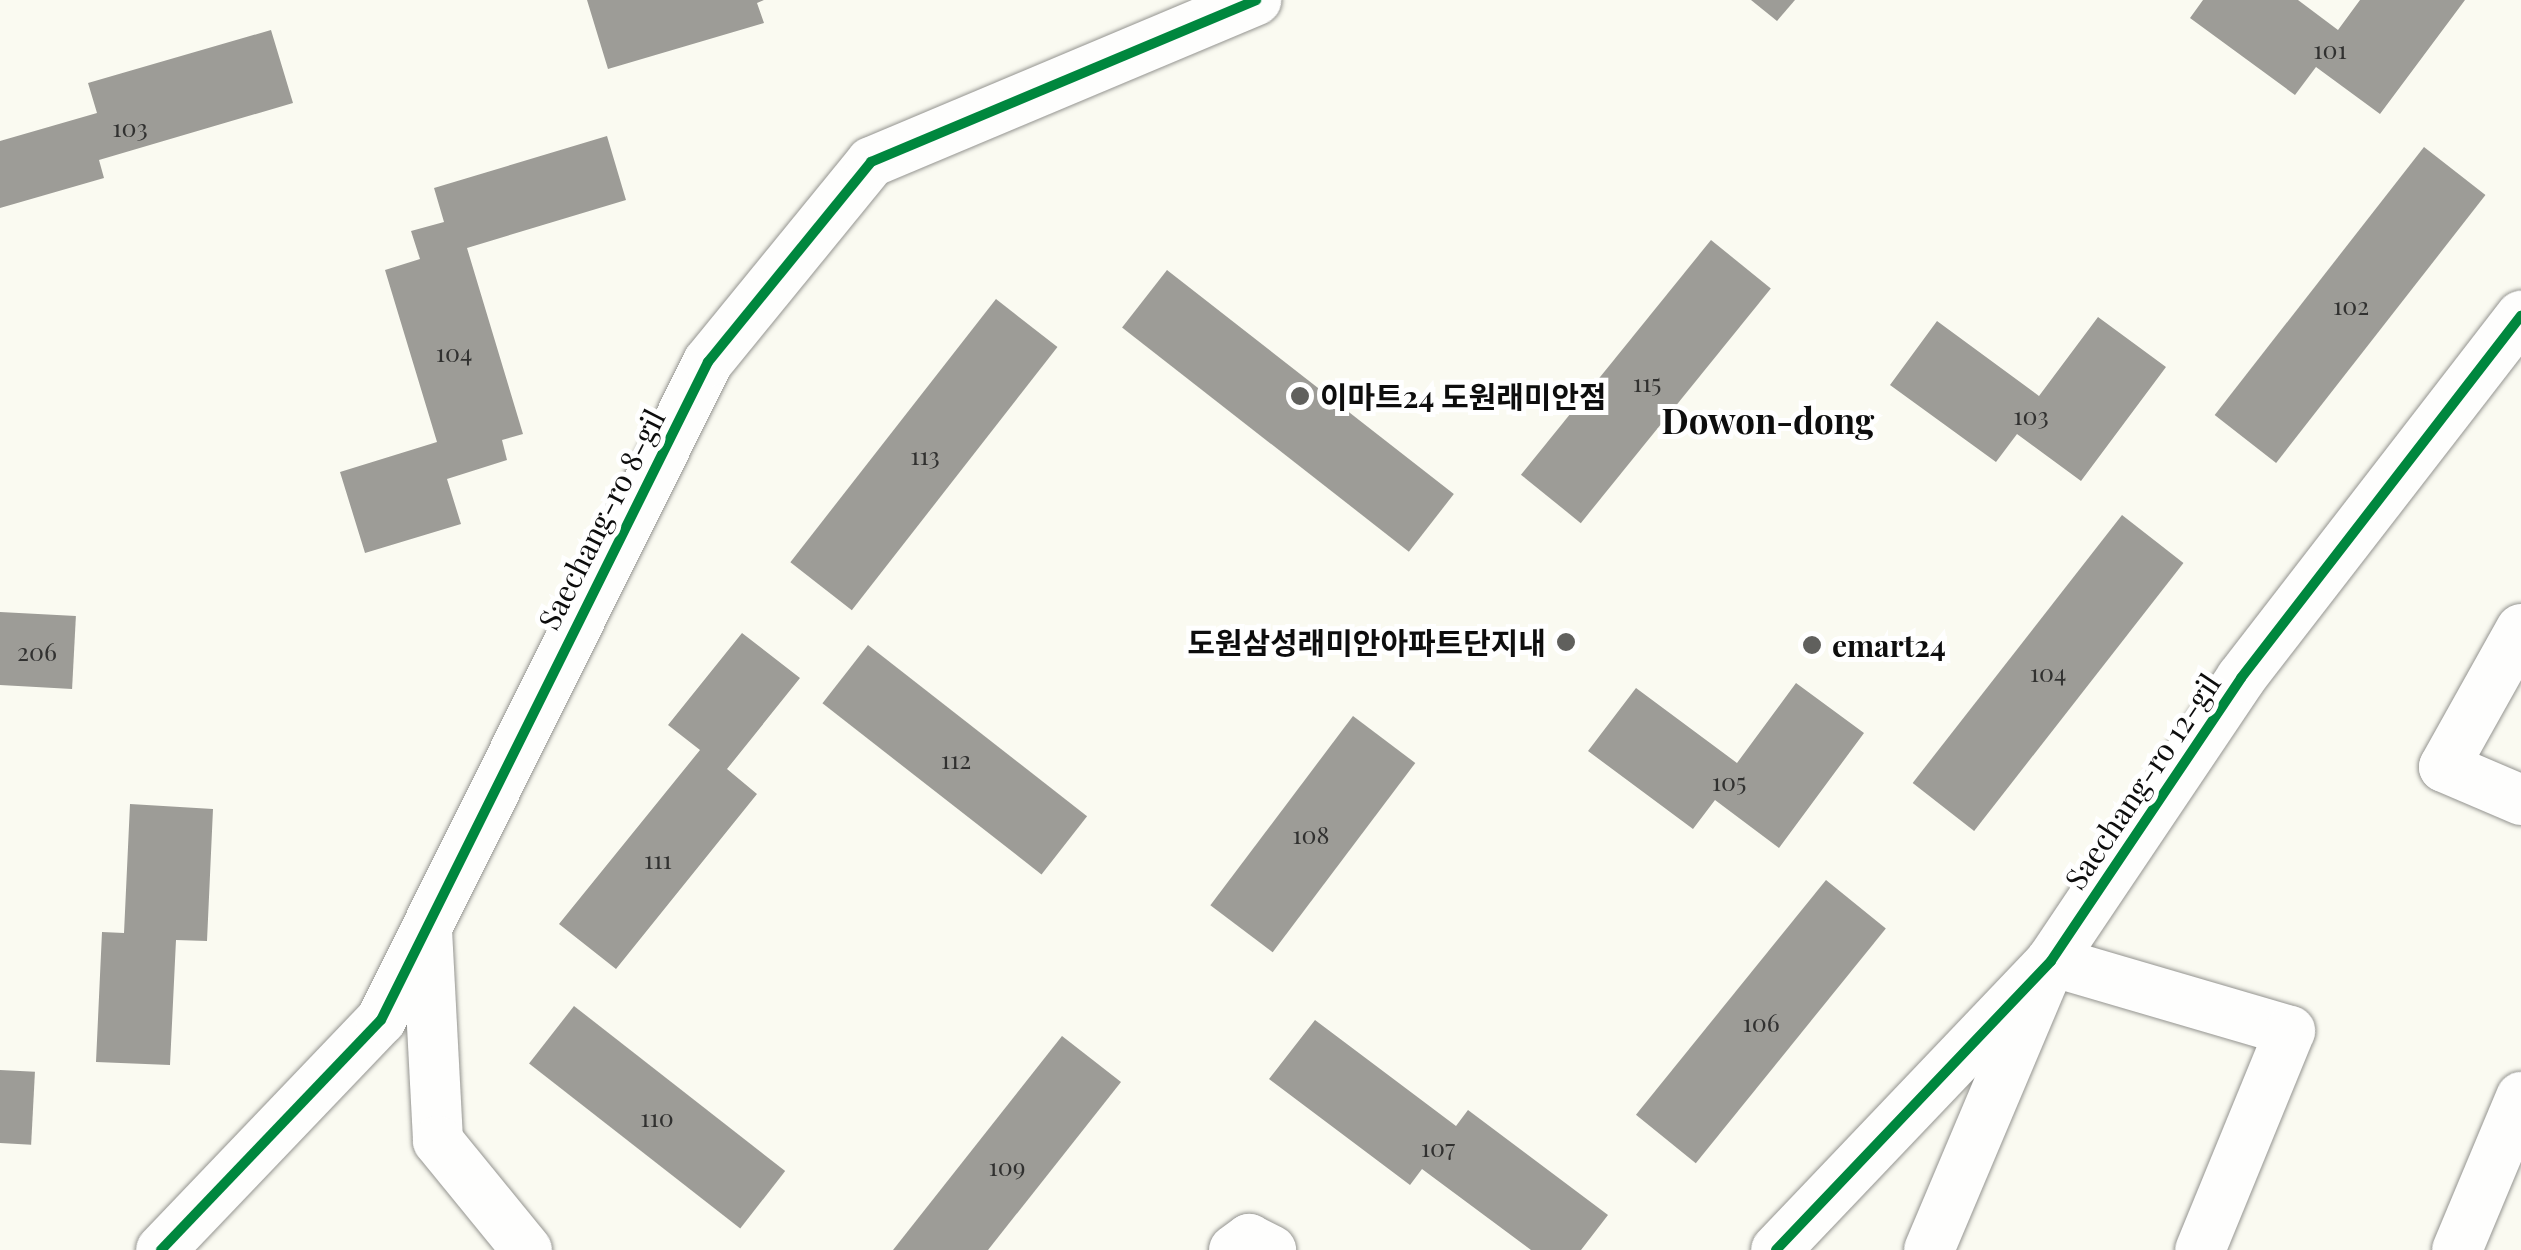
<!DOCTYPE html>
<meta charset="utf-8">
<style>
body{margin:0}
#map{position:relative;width:2521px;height:1250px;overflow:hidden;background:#fafaf1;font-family:"Playfair Display","Noto Sans KR",serif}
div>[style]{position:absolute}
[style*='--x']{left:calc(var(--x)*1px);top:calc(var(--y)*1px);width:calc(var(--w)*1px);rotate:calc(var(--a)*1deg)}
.building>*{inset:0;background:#9d9c97;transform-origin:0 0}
.roads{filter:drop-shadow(0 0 2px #949490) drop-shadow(0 0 2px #949490)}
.street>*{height:50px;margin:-25px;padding:0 25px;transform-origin:25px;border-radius:25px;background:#fefefd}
.cycleway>*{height:10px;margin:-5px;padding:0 5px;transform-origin:5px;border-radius:5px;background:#00873e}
.dots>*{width:28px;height:28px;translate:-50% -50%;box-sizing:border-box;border:5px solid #fff;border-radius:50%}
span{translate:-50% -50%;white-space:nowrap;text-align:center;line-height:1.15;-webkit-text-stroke:10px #fff;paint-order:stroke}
.number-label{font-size:25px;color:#313130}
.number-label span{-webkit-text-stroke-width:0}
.poi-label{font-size:30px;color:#0d0d0d;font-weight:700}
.left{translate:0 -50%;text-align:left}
.right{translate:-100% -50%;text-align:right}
.street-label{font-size:30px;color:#0d0d0d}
.quarter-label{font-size:35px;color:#0d0d0d;font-weight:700}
</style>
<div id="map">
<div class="building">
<div style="clip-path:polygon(587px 0,764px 0,757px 3px,764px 23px,608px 69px)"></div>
<div style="clip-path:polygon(1751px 0,1795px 0,1777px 21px)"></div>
<div style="clip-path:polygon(2203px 0,2298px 0,2338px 30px,2360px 0,2465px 0,2380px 114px,2316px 67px,2295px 95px,2190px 18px)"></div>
<div style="clip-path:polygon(271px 30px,293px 103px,99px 160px,104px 178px,0 208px,0 141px,97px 113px,88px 83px)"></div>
<div style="clip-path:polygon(607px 136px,626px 200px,467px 248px,523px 434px,502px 440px,507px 460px,447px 479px,461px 524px,365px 553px,340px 472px,437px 442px,385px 270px,420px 259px,411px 231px,444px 222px,434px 188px)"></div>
<div style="left:2424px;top:147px;width:78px;height:340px;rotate:38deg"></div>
<div style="left:1711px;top:240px;width:77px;height:302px;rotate:39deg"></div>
<div style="left:1167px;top:270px;width:364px;height:73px;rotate:38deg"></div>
<div style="left:996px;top:299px;width:78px;height:334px;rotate:38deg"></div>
<div style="clip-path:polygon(2098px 317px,2166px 367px,2081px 481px,2017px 434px,1996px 462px,1890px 385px,1937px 321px,2039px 396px)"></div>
<div style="left:2122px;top:515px;width:78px;height:340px;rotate:38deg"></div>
<div style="left:0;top:612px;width:76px;height:73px;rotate:3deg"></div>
<div style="clip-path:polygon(742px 633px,800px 678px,727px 769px,757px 794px,616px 969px,559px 924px,700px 750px,668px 725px)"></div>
<div style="left:868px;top:645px;width:278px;height:74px;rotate:38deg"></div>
<div style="clip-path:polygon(1796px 683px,1864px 733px,1779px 848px,1715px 800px,1693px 829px,1588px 751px,1636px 688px,1737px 763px)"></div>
<div style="left:1353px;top:716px;width:78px;height:237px;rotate:37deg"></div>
<div style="clip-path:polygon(130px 804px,213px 809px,207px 941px,176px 940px,170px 1065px,96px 1062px,102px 932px,124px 933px)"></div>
<div style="left:1826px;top:880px;width:77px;height:302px;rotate:39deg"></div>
<div style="left:574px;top:1006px;width:268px;height:73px;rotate:38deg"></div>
<div style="clip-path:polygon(1315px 1020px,1456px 1126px,1468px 1110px,1608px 1215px,1581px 1250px,1531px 1250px,1422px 1169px,1410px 1185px,1269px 1079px)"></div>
<div style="clip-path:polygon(1062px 1036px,1121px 1082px,988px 1250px,893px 1250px)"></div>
<div style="left:0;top:1070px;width:35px;height:73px;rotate:3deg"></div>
</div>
<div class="roads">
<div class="street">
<div style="--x:2521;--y:629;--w:158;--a:119.2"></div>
<div style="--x:2444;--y:767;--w:84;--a:23.2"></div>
<div style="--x:427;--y:930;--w:211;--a:87"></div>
<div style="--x:438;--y:1141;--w:141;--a:50.8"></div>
<div style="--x:161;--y:1250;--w:318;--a:-46.3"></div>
<div style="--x:381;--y:1020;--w:735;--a:-63.57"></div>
<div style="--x:708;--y:362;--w:258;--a:-50.8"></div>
<div style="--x:871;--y:162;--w:418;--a:-22.8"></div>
<div style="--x:1234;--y:1250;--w:19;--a:-36"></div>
<div style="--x:1249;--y:1239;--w:25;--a:27"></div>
<div style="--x:1776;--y:1250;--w:399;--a:-46.4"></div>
<div style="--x:2051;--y:961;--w:341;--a:-56.1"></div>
<div style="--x:2241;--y:678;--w:458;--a:-52.3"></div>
<div style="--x:1929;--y:1250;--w:314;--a:-67.1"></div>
<div style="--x:2051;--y:961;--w:249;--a:16.3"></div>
<div style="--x:2290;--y:1031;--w:237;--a:112.3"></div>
<div style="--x:2457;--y:1250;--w:166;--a:-67.3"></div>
</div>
</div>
<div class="cycleway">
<div style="--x:161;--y:1250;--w:318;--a:-46.3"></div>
<div style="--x:381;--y:1020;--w:735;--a:-63.57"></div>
<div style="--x:708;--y:362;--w:258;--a:-50.8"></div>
<div style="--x:871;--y:162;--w:418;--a:-22.8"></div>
<div style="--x:1776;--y:1250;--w:399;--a:-46.4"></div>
<div style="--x:2051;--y:961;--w:341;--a:-56.1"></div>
<div style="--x:2241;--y:678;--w:458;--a:-52.3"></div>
</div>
<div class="dots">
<div style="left:1300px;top:396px;background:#60605d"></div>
<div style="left:1566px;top:642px;background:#60605d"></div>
<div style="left:1812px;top:645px;background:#60605d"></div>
</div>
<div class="number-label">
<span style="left:2330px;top:49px">101</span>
<span style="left:130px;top:127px">103</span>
<span style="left:2351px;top:305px">102</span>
<span style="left:454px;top:352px">104</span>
<span style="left:1647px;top:382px">115</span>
<span style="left:2031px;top:415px">103</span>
<span style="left:925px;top:455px">113</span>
<span style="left:37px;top:651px">206</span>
<span style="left:2048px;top:672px">104</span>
<span style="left:956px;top:759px">112</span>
<span style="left:1729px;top:781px">105</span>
<span style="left:1311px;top:834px">108</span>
<span style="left:658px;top:859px">111</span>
<span style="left:1761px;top:1022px">106</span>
<span style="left:657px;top:1117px">110</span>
<span style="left:1438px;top:1147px">107</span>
<span style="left:1007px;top:1166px">109</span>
</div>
<div class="poi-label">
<span class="left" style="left:1320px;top:396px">이마트24 도원래미안점</span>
<span class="right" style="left:1546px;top:642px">도원삼성래미안아파트단지내</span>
<span class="left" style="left:1832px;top:645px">emart24</span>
</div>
<div class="street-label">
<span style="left:601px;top:519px;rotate:-63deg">Saechang-ro 8-gil</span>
<span style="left:2142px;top:781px;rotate:-56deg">Saechang-ro 12-gil</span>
</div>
<div class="quarter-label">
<span style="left:1768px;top:420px">Dowon-dong</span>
</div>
</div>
